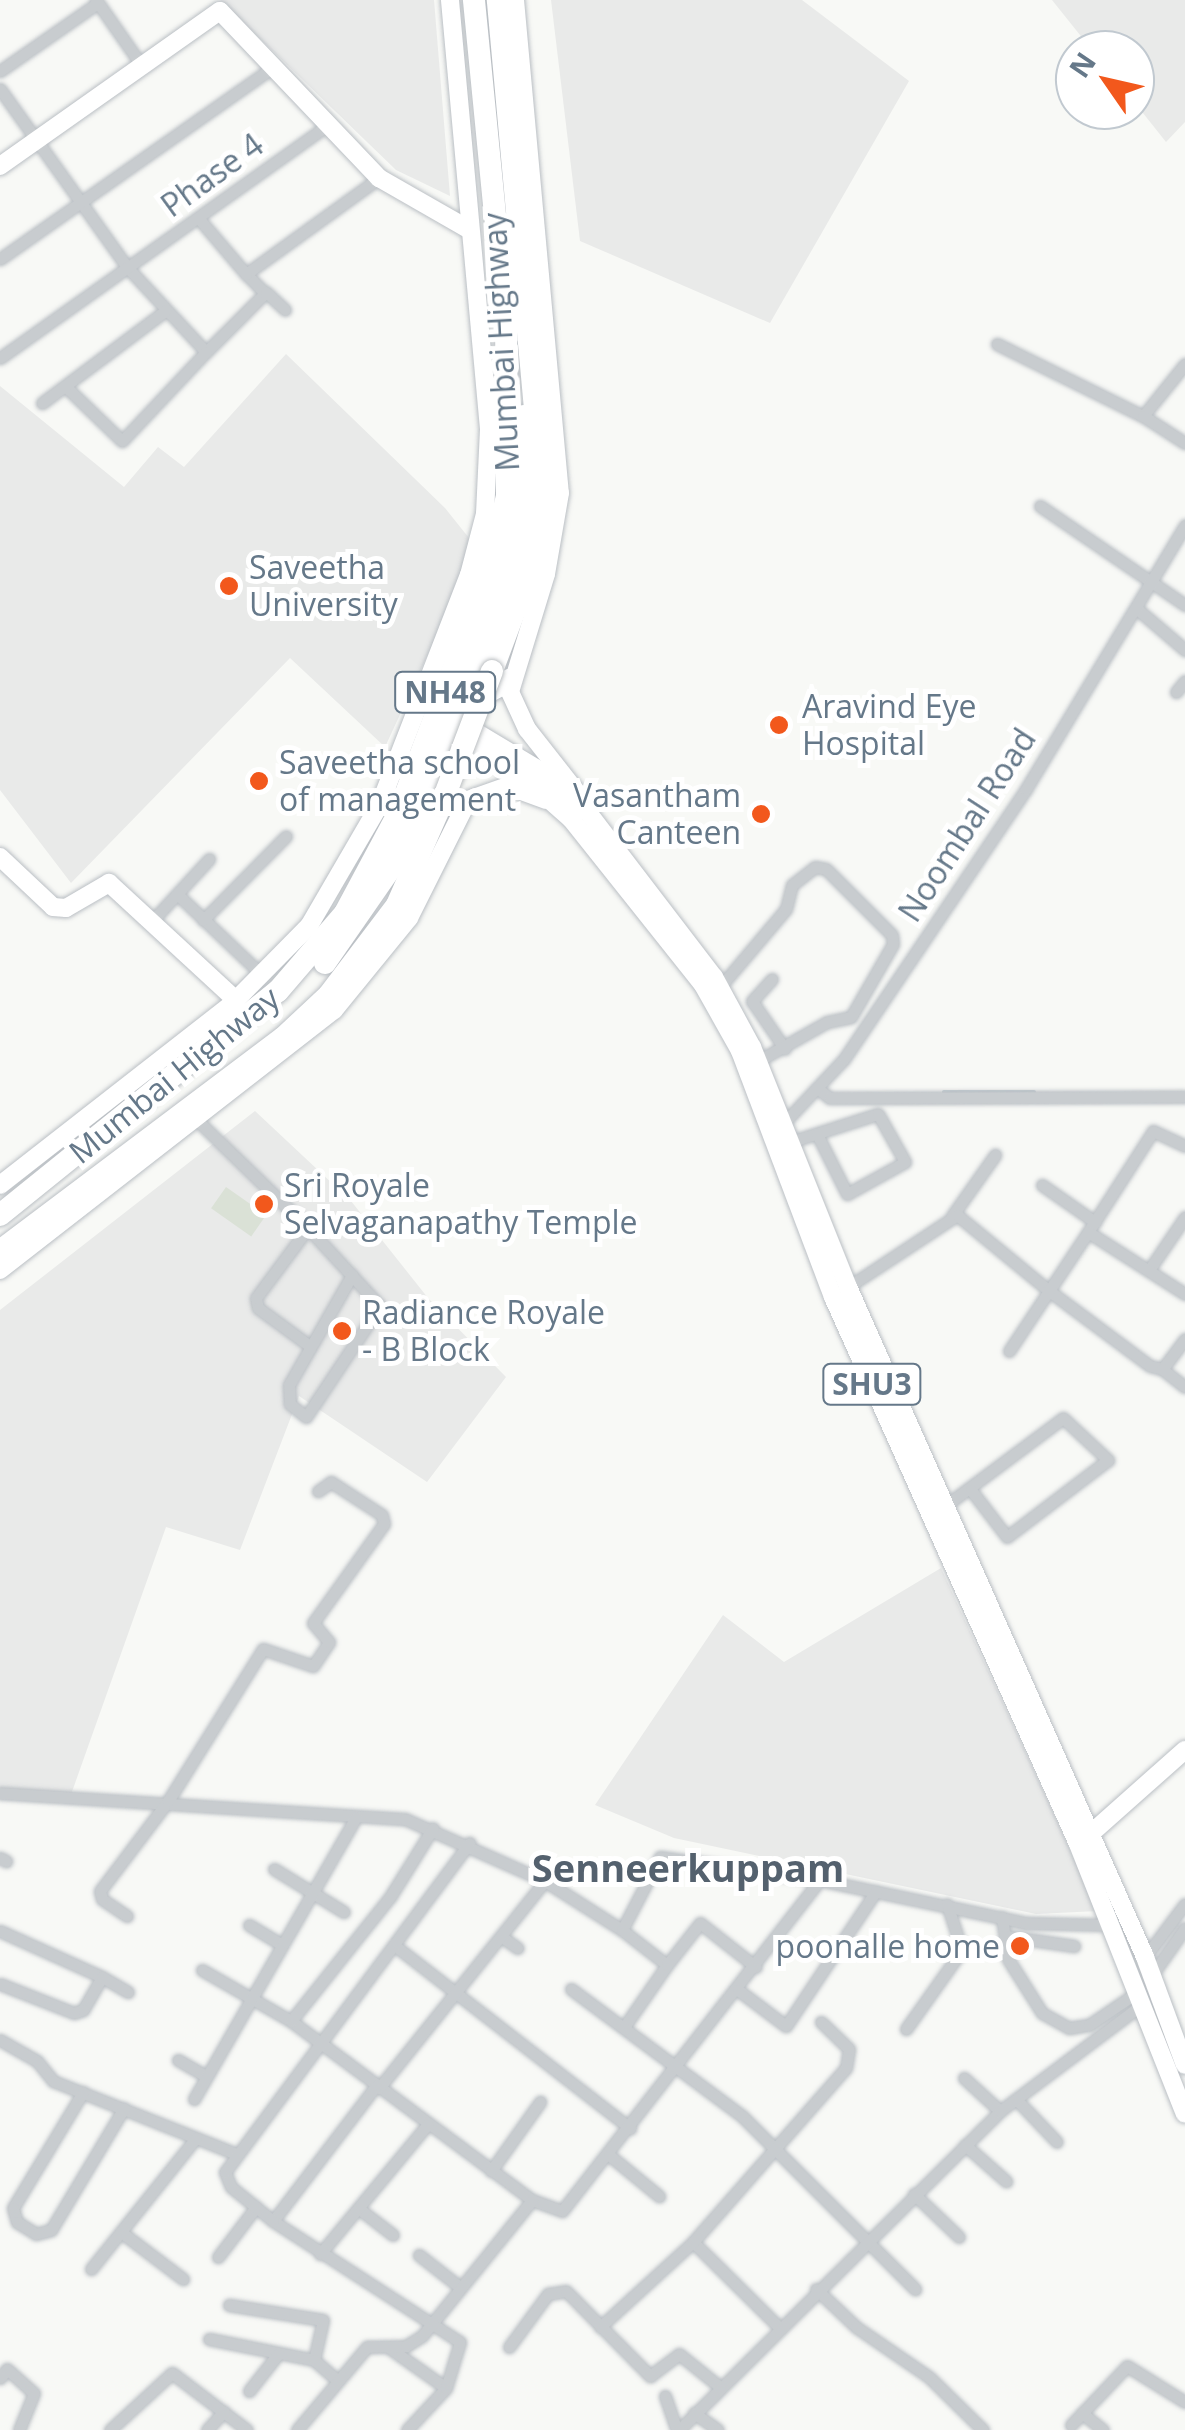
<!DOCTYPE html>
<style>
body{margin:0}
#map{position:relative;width:1185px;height:2430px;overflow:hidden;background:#f8f9f6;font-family:"Open Sans",sans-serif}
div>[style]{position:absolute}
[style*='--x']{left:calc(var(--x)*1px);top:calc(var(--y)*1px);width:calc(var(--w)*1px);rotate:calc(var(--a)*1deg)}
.built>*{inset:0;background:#e9eae9}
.green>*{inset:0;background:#dae1d6;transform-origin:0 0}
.stream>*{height:4px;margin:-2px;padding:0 2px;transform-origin:2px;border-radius:2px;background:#c1ccd1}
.roads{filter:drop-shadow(0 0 2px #babfc4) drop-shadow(0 0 2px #babfc4)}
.street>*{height:11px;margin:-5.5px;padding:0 5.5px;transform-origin:5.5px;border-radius:5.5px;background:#c8cccf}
.secondary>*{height:18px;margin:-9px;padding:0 9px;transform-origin:9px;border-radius:9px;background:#fff}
.primary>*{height:18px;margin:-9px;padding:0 9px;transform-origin:9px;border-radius:9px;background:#fff}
.highway>*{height:22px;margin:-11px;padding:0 11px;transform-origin:11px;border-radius:11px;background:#fff}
.bridges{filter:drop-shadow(0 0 2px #babec1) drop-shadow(0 0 2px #babec1)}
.highway-bridge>*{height:22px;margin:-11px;padding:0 11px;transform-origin:11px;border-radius:11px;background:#fff}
.dots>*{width:28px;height:28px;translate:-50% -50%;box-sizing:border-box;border:5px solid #fff;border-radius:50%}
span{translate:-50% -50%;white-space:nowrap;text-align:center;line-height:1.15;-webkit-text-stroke:10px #fff;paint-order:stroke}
.shield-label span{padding:2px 8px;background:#fff;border:2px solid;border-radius:8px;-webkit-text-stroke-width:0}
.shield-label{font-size:30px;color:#657889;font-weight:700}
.street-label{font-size:32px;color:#657889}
.poi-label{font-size:32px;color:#657889}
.left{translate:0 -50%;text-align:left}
.right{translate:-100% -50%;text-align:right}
.quarter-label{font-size:38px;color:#54616e;font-weight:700}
.north{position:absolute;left:1055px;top:30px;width:100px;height:100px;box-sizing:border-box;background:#fff;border:2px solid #c1c9d0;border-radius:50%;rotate:304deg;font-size:28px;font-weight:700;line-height:40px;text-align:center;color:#657889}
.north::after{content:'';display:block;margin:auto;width:35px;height:45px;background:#f2581c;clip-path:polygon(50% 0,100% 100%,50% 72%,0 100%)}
</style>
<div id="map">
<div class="built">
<div style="clip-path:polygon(220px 0,434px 0,450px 196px,396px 170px)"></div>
<div style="clip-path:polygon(551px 0,802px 0,909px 81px,770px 323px,580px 241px)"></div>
<div style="clip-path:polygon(1052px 0,1185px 0,1185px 122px,1166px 142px,1135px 103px,1135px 50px,1092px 50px)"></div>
<div style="clip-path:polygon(286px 354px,445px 508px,477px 548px,385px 747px,290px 658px,71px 883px,0 790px,0 386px,124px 487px,158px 447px,184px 467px)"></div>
<div style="clip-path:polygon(255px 1111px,351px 1201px,428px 1298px,506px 1377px,427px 1482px,299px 1396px,240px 1550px,166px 1527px,68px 1803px,0 1796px,0 1310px)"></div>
<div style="clip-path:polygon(941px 1568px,1098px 1911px,1036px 1914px,674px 1838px,595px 1805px,723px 1615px,784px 1662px)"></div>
</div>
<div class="green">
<div style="left:226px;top:1187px;width:49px;height:26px;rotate:35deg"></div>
</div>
<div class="stream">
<div style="--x:944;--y:1092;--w:90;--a:0"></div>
</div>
<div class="roads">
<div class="street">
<div style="--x:96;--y:0;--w:80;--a:55.1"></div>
<div style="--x:0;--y:71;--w:119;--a:-34.8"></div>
<div style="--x:0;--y:89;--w:219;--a:54.5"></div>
<div style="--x:127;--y:267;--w:116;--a:47.1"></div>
<div style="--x:206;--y:352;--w:83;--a:-45"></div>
<div style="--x:265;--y:293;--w:27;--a:-135"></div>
<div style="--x:246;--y:274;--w:164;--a:-35.8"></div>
<div style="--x:200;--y:220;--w:71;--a:49.6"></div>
<div style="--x:0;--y:259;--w:334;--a:-35.1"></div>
<div style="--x:266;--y:292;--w:26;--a:43"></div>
<div style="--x:997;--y:344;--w:163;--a:26.3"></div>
<div style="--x:0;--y:358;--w:402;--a:-35.4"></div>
<div style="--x:1185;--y:364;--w:67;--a:128.9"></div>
<div style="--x:1143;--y:416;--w:50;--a:32.7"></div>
<div style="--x:65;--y:386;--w:79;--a:44"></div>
<div style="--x:122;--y:441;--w:122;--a:-46.7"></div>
<div style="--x:42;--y:403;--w:154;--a:-36.8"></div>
<div style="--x:1040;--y:506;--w:176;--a:34.3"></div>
<div style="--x:1136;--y:608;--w:65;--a:40.6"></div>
<div style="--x:1176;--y:692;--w:14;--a:-51"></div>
<div style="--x:177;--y:894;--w:119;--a:43.6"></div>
<div style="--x:153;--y:920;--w:83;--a:-47.4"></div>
<div style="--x:203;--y:920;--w:118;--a:-45.3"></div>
<div style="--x:772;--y:979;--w:30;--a:132"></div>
<div style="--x:752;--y:1001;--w:58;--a:55.5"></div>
<div style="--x:720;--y:987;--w:102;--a:-49.8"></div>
<div style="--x:786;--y:909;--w:25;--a:-76"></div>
<div style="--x:792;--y:885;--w:29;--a:-38"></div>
<div style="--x:815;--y:867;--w:11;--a:10"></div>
<div style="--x:826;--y:869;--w:93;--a:45"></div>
<div style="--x:892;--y:935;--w:9;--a:84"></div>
<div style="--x:893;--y:944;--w:84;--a:119.9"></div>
<div style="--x:851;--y:1017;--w:25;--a:168"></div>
<div style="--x:827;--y:1022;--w:79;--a:150.5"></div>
<div style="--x:817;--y:1088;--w:16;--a:38"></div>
<div style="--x:830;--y:1098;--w:355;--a:-0.2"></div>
<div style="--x:197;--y:1120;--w:155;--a:44.2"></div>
<div style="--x:308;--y:1228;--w:87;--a:126.6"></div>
<div style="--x:256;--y:1298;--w:10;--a:79"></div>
<div style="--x:258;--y:1308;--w:61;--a:36.3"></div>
<div style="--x:781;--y:1126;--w:92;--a:-46.8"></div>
<div style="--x:844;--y:1059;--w:326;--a:-56"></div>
<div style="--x:1026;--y:789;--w:308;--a:-58.9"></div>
<div style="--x:790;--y:1142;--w:92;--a:-17.7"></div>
<div style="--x:878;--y:1114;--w:55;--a:60.6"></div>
<div style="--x:905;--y:1162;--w:66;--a:151.1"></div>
<div style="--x:847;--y:1194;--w:67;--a:-116.6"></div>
<div style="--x:1042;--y:1185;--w:65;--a:34.9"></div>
<div style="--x:952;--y:1216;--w:75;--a:-54.8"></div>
<div style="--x:308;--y:1228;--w:106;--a:47.3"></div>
<div style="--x:380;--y:1306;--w:133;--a:123.7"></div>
<div style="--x:306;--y:1417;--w:21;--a:-141"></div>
<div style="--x:290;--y:1404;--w:19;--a:-93"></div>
<div style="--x:289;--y:1385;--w:127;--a:-60.2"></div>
<div style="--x:1088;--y:1232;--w:120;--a:-57.2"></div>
<div style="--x:1153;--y:1131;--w:35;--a:25"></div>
<div style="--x:1149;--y:1270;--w:64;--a:-55.8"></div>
<div style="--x:848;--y:1287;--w:131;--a:-33.4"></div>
<div style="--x:957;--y:1215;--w:118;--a:39.5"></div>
<div style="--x:1048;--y:1290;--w:127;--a:36.7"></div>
<div style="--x:1150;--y:1366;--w:12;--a:14"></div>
<div style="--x:1185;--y:1339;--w:38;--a:127"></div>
<div style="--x:1162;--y:1369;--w:29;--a:38"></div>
<div style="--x:1009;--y:1351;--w:143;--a:-56.4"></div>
<div style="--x:1088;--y:1232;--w:115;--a:32.6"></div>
<div style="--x:945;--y:1506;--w:147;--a:-36.7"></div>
<div style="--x:1063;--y:1418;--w:62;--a:43"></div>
<div style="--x:1108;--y:1460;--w:127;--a:142.7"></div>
<div style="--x:1007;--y:1537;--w:59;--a:-127.5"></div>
<div style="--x:0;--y:1793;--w:406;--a:3.7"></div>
<div style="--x:405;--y:1819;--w:153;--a:23.9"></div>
<div style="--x:545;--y:1881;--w:91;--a:32.5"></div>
<div style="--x:622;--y:1930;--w:82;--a:-62.5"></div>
<div style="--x:660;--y:1857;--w:162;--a:8.2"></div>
<div style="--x:820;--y:1880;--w:210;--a:11.8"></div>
<div style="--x:1026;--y:1923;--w:87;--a:1.3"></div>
<div style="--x:0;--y:1858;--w:7;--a:27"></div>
<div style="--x:274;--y:1869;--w:82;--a:31.6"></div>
<div style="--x:127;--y:1916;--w:30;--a:-146"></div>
<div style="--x:102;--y:1899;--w:8;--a:-104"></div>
<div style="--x:100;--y:1891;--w:113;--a:-52.9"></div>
<div style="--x:168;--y:1801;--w:179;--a:-58"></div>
<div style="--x:263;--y:1649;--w:53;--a:18.8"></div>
<div style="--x:313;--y:1666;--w:29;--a:-56"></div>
<div style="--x:329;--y:1642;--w:25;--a:-130"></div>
<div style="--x:313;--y:1623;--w:122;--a:-54.4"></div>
<div style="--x:384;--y:1524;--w:9;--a:-103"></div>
<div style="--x:382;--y:1515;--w:61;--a:-147.1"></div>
<div style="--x:331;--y:1482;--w:16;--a:145"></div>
<div style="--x:1002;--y:1917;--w:42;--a:81.9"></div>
<div style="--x:1008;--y:1959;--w:64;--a:57.8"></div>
<div style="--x:1042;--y:2013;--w:31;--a:29"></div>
<div style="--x:1069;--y:2028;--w:20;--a:-9"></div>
<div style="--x:1089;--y:2025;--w:57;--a:-34.2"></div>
<div style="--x:249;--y:1925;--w:37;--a:31"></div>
<div style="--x:622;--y:1930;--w:57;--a:37.9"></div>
<div style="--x:667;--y:1965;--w:75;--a:124.7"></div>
<div style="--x:0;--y:1931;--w:112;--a:24.3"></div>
<div style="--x:102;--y:1977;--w:38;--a:120"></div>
<div style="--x:83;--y:2010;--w:9;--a:162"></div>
<div style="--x:74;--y:2013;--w:79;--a:-158.6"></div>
<div style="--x:1005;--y:1936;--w:70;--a:8.2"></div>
<div style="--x:502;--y:1937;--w:19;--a:35"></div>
<div style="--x:394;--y:1945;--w:299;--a:37.8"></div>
<div style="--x:1145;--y:1957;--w:66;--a:-53"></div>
<div style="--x:667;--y:1965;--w:53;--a:-51.8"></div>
<div style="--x:700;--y:1923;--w:71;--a:38.2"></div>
<div style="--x:202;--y:1970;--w:103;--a:29.8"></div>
<div style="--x:291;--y:2021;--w:300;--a:36.6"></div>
<div style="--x:532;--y:2200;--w:32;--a:20"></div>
<div style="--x:562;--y:2211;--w:420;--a:-52.1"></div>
<div style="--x:1152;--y:1975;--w:57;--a:-54.9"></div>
<div style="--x:102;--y:1977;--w:30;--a:30"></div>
<div style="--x:571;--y:1989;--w:213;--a:36.6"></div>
<div style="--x:742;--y:2116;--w:245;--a:45"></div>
<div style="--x:738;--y:1990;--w:60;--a:36.9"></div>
<div style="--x:786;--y:2026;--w:162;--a:-56.3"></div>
<div style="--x:291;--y:2021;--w:159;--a:-51.4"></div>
<div style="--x:390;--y:1897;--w:81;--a:-58.1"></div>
<div style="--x:906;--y:2029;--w:97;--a:-54.7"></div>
<div style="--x:962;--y:1950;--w:48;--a:-108.1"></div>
<div style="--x:0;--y:2040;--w:43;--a:29.6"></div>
<div style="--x:37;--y:2061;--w:26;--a:51"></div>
<div style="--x:53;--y:2081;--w:195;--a:21.7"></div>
<div style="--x:178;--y:2060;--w:32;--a:30"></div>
<div style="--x:964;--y:2078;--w:49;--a:42.5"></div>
<div style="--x:379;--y:2088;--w:265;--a:-51.3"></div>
<div style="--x:83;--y:2092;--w:135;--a:121.1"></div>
<div style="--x:13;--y:2208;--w:15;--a:74"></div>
<div style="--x:17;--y:2222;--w:22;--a:32"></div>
<div style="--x:36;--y:2234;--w:16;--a:-15"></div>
<div style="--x:51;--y:2230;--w:142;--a:-59.1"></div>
<div style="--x:194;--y:2099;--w:325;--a:-60.1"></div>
<div style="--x:1016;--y:2099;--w:59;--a:46.4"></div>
<div style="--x:965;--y:2145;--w:55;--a:41.3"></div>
<div style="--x:609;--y:2155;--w:65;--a:39.4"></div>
<div style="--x:491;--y:2171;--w:85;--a:-54.6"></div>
<div style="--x:914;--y:2194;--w:62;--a:43.7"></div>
<div style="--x:358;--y:2208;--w:44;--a:37.6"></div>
<div style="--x:273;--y:2221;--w:170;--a:-52.7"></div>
<div style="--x:121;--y:2232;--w:78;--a:37.2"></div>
<div style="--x:693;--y:2242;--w:121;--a:44.7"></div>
<div style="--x:320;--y:2254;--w:168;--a:-50.3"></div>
<div style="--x:419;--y:2255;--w:53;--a:38.2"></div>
<div style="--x:218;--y:2257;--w:63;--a:-52.8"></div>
<div style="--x:91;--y:2269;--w:168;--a:-51.3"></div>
<div style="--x:816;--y:2289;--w:55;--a:43.5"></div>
<div style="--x:856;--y:2327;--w:88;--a:34.4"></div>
<div style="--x:929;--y:2377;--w:76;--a:44.5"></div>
<div style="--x:229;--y:2305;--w:95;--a:9.1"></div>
<div style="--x:323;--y:2320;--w:41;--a:102.7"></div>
<div style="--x:600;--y:2327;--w:126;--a:-42.4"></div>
<div style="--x:693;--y:2242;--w:232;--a:-48.7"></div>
<div style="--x:846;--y:2068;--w:19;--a:-81"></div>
<div style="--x:849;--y:2049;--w:39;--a:-136"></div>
<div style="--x:209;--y:2339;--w:107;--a:11.3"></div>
<div style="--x:314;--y:2360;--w:30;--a:41"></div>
<div style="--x:388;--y:2347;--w:71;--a:35.3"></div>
<div style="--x:509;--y:2347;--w:66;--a:-53.7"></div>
<div style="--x:548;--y:2294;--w:18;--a:-9"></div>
<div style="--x:566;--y:2291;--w:120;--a:45.3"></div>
<div style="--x:650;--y:2376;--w:36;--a:-37"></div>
<div style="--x:679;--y:2354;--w:53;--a:38.8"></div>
<div style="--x:0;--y:2378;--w:11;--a:-52"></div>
<div style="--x:7;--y:2369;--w:36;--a:42"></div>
<div style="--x:34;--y:2393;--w:40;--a:112"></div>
<div style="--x:249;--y:2391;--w:47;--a:-51.9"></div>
<div style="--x:665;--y:2396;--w:36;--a:71"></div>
<div style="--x:694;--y:2413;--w:29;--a:35"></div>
<div style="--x:1082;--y:2413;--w:27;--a:39"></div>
<div style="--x:1071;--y:2425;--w:81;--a:-46.5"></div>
<div style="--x:1127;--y:2366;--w:68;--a:31.8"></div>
<div style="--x:110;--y:2430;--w:84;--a:-42.6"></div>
<div style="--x:172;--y:2373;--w:94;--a:37.2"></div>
<div style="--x:207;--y:2430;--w:25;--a:-48"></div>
<div style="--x:297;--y:2430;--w:109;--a:-49.9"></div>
<div style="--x:367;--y:2347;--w:39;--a:-1"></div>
<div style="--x:406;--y:2346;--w:19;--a:-32"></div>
<div style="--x:422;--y:2336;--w:175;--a:-51"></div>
<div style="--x:407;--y:2430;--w:57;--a:-47.1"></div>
<div style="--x:446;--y:2388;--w:48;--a:-73.1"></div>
<div style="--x:460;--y:2342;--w:223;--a:-147.1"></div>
<div style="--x:273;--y:2221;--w:54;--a:-141"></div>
<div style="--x:231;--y:2187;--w:16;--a:-112"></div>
<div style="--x:225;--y:2172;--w:410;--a:-53.4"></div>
<div style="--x:679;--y:2430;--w:453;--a:-44.8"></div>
<div style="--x:1000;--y:2111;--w:176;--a:-36.9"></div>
</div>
<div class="secondary">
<div style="--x:515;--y:0;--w:495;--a:84.8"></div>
<div style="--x:560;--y:493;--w:82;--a:99.8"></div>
<div style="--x:546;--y:574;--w:123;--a:107"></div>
<div style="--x:510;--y:692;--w:41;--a:65.3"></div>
<div style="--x:527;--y:729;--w:102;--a:51.8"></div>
<div style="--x:0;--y:166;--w:269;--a:-35.2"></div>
<div style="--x:220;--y:11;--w:231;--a:46.4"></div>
<div style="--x:379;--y:178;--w:103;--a:29.8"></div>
<div style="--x:0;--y:857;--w:73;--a:43.3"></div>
<div style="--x:53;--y:907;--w:13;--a:4"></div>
<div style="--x:66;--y:908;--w:50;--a:-30.2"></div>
<div style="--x:109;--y:883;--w:173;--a:42.7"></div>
<div style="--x:0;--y:1185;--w:296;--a:-38"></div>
<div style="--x:233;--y:1003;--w:108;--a:-45.4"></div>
<div style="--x:309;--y:926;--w:141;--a:-59.8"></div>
<div style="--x:380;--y:804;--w:246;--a:-68.8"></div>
<div style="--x:469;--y:575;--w:63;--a:-75.3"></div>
<div style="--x:485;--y:514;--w:85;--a:-87.3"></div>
<div style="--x:489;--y:429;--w:431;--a:-95.2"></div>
<div style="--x:0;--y:1270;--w:423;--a:-37.9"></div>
<div style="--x:334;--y:1010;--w:119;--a:-50.8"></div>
<div style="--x:409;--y:918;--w:132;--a:-63.4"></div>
<div style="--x:468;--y:800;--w:42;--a:-19.3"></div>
<div style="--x:508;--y:786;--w:40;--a:20.2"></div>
<div style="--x:1079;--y:1844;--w:142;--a:-41.6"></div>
</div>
<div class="primary">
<div style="--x:459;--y:722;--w:101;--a:30.9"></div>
<div style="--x:546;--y:774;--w:55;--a:42.1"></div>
<div style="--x:587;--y:811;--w:209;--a:52.6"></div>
<div style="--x:714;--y:977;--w:80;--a:61.5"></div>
<div style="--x:752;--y:1047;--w:258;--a:68.2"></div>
<div style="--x:848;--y:1287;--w:733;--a:66.09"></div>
<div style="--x:1145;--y:1957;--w:115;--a:69.7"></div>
<div style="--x:453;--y:738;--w:86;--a:29.8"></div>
<div style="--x:528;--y:781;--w:57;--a:41.5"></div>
<div style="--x:571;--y:819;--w:212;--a:51.5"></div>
<div style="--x:703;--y:985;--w:76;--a:60.7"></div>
<div style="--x:740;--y:1051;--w:263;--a:69.3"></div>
<div style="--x:833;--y:1297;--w:599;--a:65.87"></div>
<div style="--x:1078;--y:1844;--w:290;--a:68.4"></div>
</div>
<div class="highway">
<div style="--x:492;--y:671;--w:94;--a:-69.4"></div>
<div style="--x:525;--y:583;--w:88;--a:-78.2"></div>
<div style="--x:543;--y:497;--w:499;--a:-95.2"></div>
<div style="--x:475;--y:679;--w:18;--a:45"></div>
<div style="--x:488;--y:692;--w:25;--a:-29"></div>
<div style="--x:325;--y:963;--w:130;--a:-55.3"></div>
<div style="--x:399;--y:856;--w:289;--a:-68.5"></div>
<div style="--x:505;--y:587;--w:89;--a:-77.1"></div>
<div style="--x:525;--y:500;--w:84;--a:-90.7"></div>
<div style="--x:0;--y:1215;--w:357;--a:-38.9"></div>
<div style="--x:278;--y:991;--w:103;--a:-49.3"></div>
<div style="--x:345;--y:913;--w:112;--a:-61.8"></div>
<div style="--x:398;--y:814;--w:250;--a:-69.2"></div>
<div style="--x:487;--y:580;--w:86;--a:-76.6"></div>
<div style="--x:507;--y:496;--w:169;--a:-90.3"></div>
<div style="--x:506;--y:327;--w:329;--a:-95.6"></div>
<div style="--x:0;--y:1251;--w:354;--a:-37"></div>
<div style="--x:283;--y:1038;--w:63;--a:-43.1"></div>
<div style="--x:329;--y:995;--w:113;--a:-52.9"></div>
<div style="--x:397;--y:905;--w:115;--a:-66.3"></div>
</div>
</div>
<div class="bridges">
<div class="highway-bridge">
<div style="--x:443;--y:800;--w:138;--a:-69.2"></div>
</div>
</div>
<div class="dots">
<div style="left:229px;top:586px;background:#f2581c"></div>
<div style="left:779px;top:725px;background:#f2581c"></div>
<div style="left:259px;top:781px;background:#f2581c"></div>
<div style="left:761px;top:814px;background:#f2581c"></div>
<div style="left:264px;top:1204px;background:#f2581c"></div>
<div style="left:342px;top:1331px;background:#f2581c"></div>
<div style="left:1020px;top:1946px;background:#f2581c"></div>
</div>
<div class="shield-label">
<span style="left:445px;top:692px">NH48</span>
<span style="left:872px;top:1384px">SHU3</span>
</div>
<div class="street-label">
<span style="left:212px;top:175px;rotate:-36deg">Phase 4</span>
<span style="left:501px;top:342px;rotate:-93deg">Mumbai Highway</span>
<span style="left:967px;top:825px;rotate:-57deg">Noombal Road</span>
<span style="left:174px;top:1075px;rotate:-39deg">Mumbai Highway</span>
</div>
<div class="poi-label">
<span class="left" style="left:249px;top:586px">Saveetha<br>University</span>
<span class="left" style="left:802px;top:725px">Aravind Eye<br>Hospital</span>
<span class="left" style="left:279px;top:781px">Saveetha school<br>of management</span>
<span class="right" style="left:741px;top:814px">Vasantham<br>Canteen</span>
<span class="left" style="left:284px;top:1204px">Sri Royale<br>Selvaganapathy Temple</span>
<span class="left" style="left:362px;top:1331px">Radiance Royale<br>- B Block</span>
<span class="right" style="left:1000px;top:1946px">poonalle home</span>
</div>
<div class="quarter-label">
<span style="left:688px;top:1868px">Senneerkuppam</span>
</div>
<div class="north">N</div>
</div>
